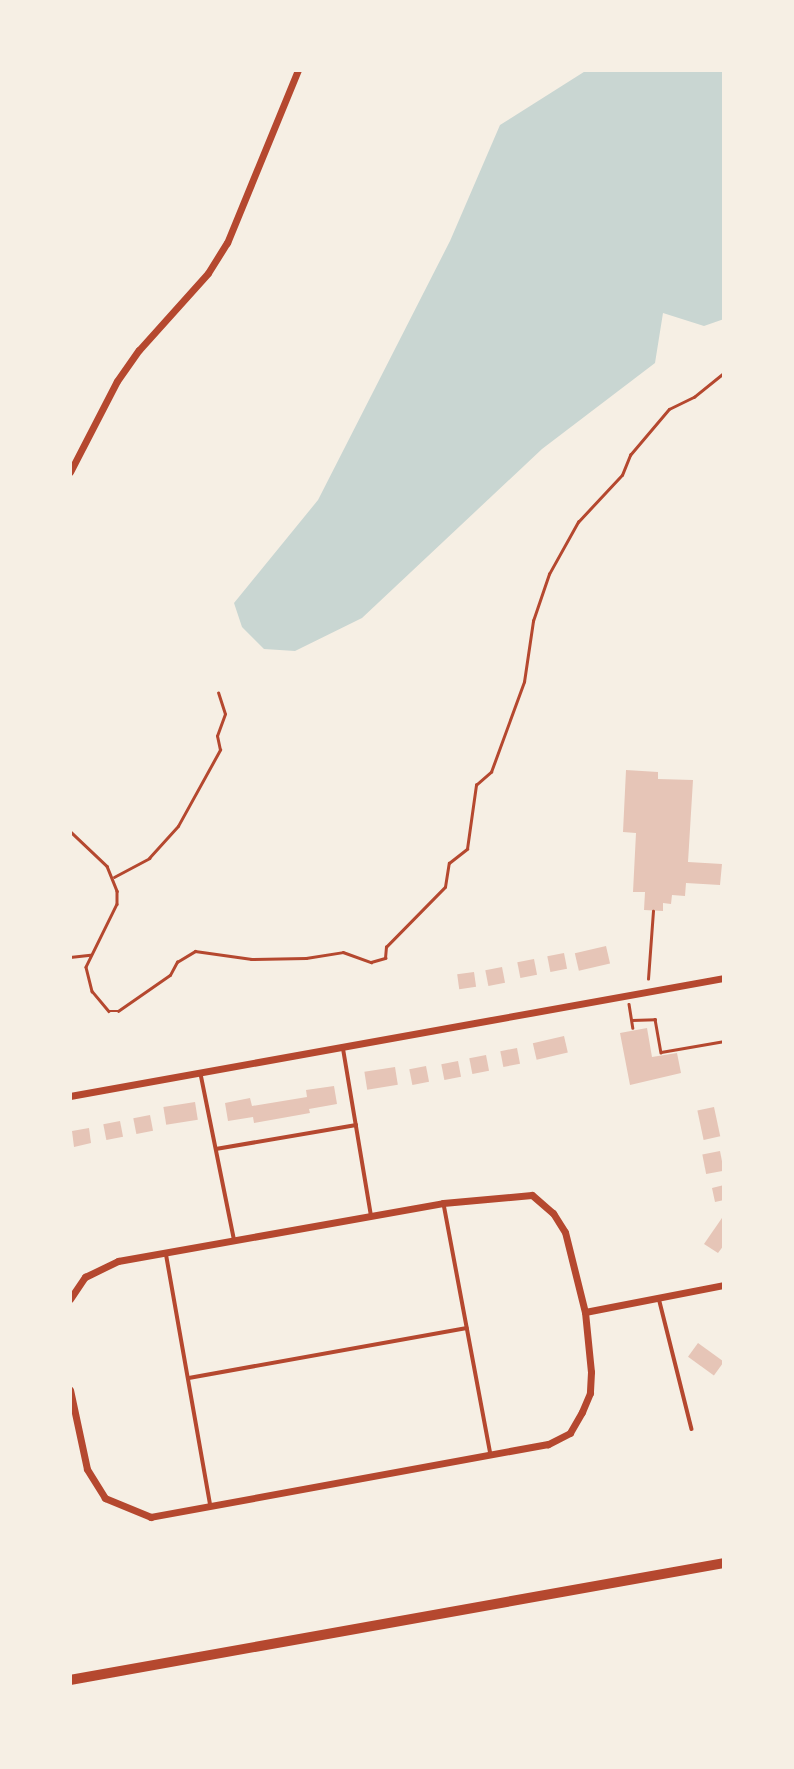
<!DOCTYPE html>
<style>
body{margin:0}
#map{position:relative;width:794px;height:1769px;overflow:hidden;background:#f6efe4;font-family:"PT Sans Narrow",sans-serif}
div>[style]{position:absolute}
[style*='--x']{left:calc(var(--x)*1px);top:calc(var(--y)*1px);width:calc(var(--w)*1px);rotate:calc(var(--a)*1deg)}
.water>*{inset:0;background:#c9d6d2}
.building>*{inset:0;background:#e6c5b7;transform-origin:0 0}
.path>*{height:2.5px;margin:-1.25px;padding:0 1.25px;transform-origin:1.25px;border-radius:1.25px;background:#b5482f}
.service>*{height:3.5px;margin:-1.75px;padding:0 1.75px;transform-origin:1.75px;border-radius:1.75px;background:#b5482f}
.minor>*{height:7px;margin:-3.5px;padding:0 3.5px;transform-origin:3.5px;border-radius:3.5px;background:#b5482f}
.secondary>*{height:10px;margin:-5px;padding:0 5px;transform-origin:5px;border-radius:5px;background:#b5482f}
span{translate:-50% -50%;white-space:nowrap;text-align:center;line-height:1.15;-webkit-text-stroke:6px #f6efe4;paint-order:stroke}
.frame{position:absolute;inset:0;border:72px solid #f6efe4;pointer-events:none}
</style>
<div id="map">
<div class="water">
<div style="clip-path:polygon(587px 70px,724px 70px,724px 319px,704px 326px,663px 313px,655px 363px,542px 449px,362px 618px,295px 651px,264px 649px,242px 627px,234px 603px,318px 500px,450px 241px,500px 125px)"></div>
</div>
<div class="building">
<div style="clip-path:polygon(626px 770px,658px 772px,658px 779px,693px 780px,688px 862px,722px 864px,720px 885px,686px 883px,685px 896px,672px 895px,671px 904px,663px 903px,663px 911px,644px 910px,645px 892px,633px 892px,636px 833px,623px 832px)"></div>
<div style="left:606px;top:946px;width:18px;height:32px;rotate:77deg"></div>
<div style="left:564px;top:953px;width:16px;height:17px;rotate:79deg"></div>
<div style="left:534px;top:959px;width:16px;height:17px;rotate:79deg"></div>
<div style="left:502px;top:967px;width:16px;height:17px;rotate:79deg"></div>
<div style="left:474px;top:972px;width:15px;height:17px;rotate:82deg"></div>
<div style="clip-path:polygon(647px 1028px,652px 1057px,677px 1053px,681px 1073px,630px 1085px,620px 1033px)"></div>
<div style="left:564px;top:1036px;width:17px;height:32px;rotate:77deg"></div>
<div style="left:517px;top:1048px;width:16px;height:17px;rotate:79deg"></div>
<div style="left:486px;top:1055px;width:16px;height:17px;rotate:79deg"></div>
<div style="left:458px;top:1061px;width:16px;height:17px;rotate:79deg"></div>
<div style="left:426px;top:1066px;width:16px;height:17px;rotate:79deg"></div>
<div style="left:395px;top:1067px;width:18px;height:31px;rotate:81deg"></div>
<div style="clip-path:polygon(334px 1086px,337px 1104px,309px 1109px,310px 1113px,254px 1123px,253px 1117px,228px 1121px,225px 1103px,250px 1098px,252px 1106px,307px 1097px,306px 1090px)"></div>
<div style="left:195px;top:1102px;width:18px;height:32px;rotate:81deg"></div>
<div style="left:714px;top:1107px;width:30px;height:17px;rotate:78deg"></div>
<div style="left:150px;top:1115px;width:16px;height:17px;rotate:79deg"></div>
<div style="left:120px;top:1121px;width:16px;height:17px;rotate:79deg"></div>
<div style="clip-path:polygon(89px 1128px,91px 1143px,74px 1147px,72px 1131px)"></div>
<div style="left:720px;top:1151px;width:20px;height:18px;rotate:79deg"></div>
<div style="clip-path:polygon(724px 1185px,724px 1200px,715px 1202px,712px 1188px)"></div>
<div style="clip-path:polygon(724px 1215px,724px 1245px,718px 1253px,704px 1244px)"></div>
<div style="left:698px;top:1343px;width:32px;height:17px;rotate:36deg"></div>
</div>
<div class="path">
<div style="--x:70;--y:831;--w:51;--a:43.4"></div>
<div style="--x:107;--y:866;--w:27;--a:68"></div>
<div style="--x:117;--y:891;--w:13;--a:90"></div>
<div style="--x:117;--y:904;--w:70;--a:116.2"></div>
<div style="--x:86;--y:967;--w:25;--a:76"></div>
<div style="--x:92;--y:991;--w:26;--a:50"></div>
<div style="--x:109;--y:1011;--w:9;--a:0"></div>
<div style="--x:118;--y:1011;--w:63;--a:-34.7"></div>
<div style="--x:170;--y:975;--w:15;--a:-62"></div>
<div style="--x:177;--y:962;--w:21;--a:-31"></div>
<div style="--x:195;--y:951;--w:57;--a:8.1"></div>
<div style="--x:251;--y:959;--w:55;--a:-1"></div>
<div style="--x:306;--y:958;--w:37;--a:-9"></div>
<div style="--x:343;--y:952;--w:30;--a:20"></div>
<div style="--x:371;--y:962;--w:15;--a:-16"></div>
<div style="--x:385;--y:958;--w:11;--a:-85"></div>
<div style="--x:386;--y:947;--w:84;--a:-45.5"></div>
<div style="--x:445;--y:887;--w:24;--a:-81"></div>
<div style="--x:449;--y:863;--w:23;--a:-38"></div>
<div style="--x:467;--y:849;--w:65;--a:-82"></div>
<div style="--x:476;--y:785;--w:20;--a:-41"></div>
<div style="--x:491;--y:772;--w:96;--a:-69.9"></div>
<div style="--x:524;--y:682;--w:62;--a:-81.6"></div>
<div style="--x:533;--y:621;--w:50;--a:-71.2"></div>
<div style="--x:549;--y:574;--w:60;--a:-60.9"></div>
<div style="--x:578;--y:522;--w:64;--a:-46.9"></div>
<div style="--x:622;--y:475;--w:22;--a:-68"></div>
<div style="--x:630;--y:455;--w:60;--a:-49.7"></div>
<div style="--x:669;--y:409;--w:28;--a:-26"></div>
<div style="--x:694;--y:397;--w:38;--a:-39"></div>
<div style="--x:114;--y:877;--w:40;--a:-28"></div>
<div style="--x:149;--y:858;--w:43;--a:-47.8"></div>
<div style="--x:178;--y:826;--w:87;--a:-61.1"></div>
<div style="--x:220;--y:750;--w:14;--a:-102"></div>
<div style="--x:217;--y:736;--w:23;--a:-70"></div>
<div style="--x:225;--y:714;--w:22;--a:-108"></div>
<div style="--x:70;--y:957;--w:20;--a:-6"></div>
<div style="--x:648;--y:979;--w:68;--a:-85.8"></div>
<div style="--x:629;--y:1004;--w:24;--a:81"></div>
<div style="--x:632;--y:1020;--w:23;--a:-2"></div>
<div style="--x:655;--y:1019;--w:34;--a:80"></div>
<div style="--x:661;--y:1052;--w:64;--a:-9.9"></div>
</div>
<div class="service">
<div style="--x:343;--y:1046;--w:170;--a:80.5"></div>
<div style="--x:201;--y:1074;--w:167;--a:78.6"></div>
<div style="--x:216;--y:1149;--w:142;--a:-9.7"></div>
<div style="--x:444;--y:1204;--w:255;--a:79.4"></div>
<div style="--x:166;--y:1252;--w:258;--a:80"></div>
<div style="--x:659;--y:1298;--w:135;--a:75.9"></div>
<div style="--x:189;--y:1378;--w:282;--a:-10.2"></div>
</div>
<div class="minor">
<div style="--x:70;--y:472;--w:102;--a:-62.7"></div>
<div style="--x:117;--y:381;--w:38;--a:-55"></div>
<div style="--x:139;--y:350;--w:103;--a:-48.1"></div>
<div style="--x:208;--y:273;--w:36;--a:-58"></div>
<div style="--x:227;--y:243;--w:187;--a:-67.7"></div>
<div style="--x:70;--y:1096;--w:665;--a:-10.23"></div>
<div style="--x:70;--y:1299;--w:27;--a:-56"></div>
<div style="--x:85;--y:1277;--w:37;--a:-26"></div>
<div style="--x:118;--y:1261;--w:330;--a:-10.1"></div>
<div style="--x:443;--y:1203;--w:89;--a:-5.1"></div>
<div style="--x:532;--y:1195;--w:28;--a:41"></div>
<div style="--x:553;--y:1213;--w:22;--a:58"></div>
<div style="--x:565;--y:1232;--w:82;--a:76"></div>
<div style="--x:585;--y:1312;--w:60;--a:84.3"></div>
<div style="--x:591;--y:1372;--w:21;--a:93"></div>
<div style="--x:590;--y:1393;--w:21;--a:113"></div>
<div style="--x:582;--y:1412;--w:24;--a:120"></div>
<div style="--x:570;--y:1433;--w:25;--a:153"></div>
<div style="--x:548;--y:1444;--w:404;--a:169.6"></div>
<div style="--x:151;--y:1517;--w:50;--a:-157.6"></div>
<div style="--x:105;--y:1498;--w:34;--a:-122"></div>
<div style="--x:87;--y:1469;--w:81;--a:-102.1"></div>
<div style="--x:585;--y:1312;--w:142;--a:-11"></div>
</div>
<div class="secondary">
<div style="--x:70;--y:1680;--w:664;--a:-10.14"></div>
</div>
<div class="frame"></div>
</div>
